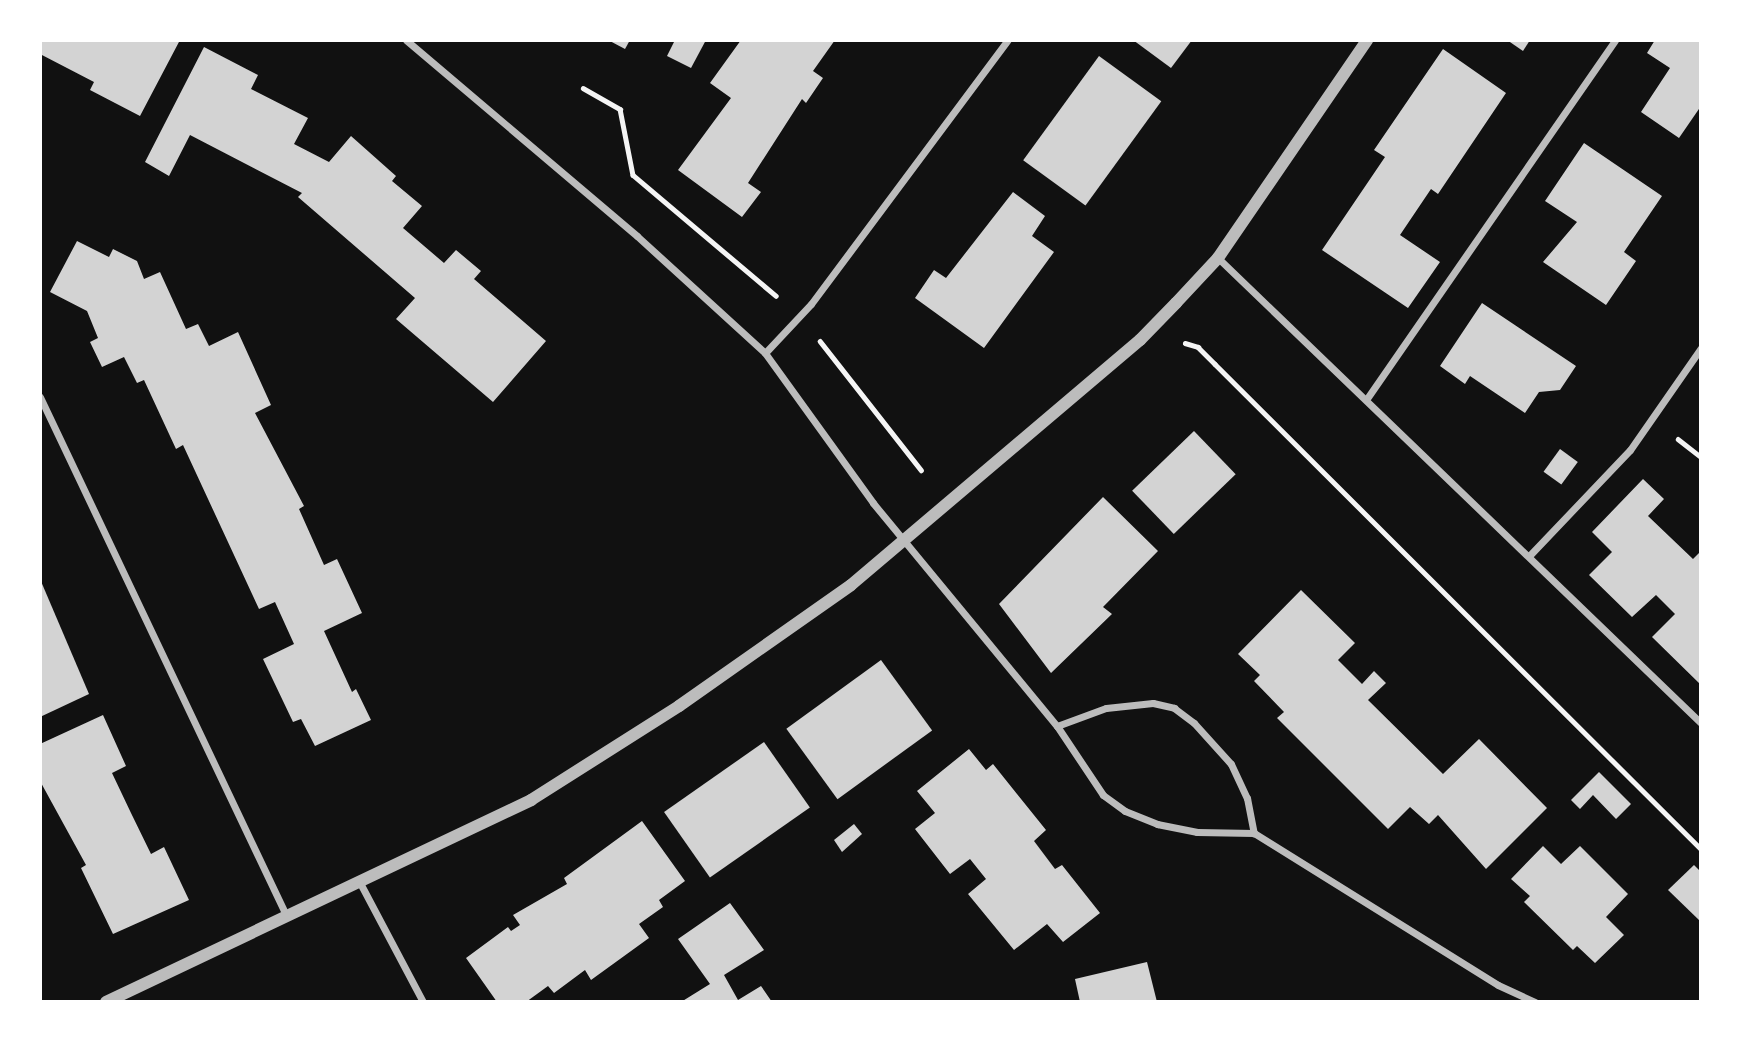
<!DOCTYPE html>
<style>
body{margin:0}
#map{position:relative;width:1741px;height:1042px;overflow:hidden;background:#111;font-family:Helvetica,sans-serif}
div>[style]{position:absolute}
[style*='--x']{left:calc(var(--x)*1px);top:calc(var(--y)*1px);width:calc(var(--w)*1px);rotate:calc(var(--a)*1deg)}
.building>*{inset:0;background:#d3d3d3;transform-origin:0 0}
.path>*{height:4.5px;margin:-2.25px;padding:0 2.25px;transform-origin:2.25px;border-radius:2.25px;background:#f5f5f5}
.minor>*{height:7px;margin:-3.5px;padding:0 3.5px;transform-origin:3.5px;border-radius:3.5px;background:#bcbcbc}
.tertiary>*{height:12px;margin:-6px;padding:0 6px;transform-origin:6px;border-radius:6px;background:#bcbcbc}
span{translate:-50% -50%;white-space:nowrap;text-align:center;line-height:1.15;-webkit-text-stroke:5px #fff;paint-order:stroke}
.frame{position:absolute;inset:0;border:42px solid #fff;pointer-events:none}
</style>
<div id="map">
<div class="building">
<div style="clip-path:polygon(40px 40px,180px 40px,140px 116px,90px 90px,94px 82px,40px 54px)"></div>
<div style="clip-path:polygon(608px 40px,630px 40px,625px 49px)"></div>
<div style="clip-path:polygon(675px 40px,706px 40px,691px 68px,667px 56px)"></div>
<div style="clip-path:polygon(741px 40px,835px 40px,813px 71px,823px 78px,806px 103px,802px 99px,748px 183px,761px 192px,742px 217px,678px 170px,731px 98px,710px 83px)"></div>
<div style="clip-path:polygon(1133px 40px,1192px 40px,1171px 68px)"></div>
<div style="clip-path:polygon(1507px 40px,1530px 40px,1523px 51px)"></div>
<div style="clip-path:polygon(1655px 40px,1701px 40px,1701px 106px,1679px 138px,1641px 112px,1670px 68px,1647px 53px)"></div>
<div style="clip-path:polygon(204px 47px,258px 75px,251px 89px,308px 118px,294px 144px,329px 162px,351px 136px,396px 176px,392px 181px,422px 206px,403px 228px,444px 263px,456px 250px,481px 271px,474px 279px,546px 341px,493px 402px,396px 319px,415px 298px,298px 197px,302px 193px,190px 135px,169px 176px,145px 162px)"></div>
<div style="clip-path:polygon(1443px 49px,1506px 93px,1438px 194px,1431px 189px,1400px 235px,1440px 262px,1408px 308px,1322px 250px,1385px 157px,1374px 150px)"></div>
<div style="left:1099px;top:56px;width:77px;height:129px;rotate:36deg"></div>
<div style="clip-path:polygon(1584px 143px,1662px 196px,1624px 252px,1636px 261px,1606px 305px,1543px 262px,1577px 222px,1545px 201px)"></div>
<div style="clip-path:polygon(1013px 192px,1045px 216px,1032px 236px,1054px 252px,984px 348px,915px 298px,934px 270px,946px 278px)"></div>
<div style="clip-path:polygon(77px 241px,109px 257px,113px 249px,137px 261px,144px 279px,160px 272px,186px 329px,198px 324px,209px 346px,238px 332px,271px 405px,255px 413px,304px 506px,299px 509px,324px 565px,337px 559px,362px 613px,324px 631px,352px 692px,356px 689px,371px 720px,315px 746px,301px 719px,293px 722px,263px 659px,294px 644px,275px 602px,259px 609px,183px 445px,176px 449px,144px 380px,137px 383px,124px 357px,102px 367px,90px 342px,98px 338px,87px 311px,50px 292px)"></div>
<div style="clip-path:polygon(1482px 303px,1576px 366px,1560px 390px,1539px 392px,1525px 413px,1470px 376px,1465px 384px,1440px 366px)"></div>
<div style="left:1194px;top:431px;width:60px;height:86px;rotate:46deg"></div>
<div style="left:1560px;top:449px;width:22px;height:28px;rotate:36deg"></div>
<div style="clip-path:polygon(1643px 479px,1664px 499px,1648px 516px,1693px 559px,1701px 551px,1701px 685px,1652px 637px,1675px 614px,1656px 595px,1632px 617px,1589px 575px,1612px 552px,1592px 532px)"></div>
<div style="clip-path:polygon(1103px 497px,1158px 551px,1103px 607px,1112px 614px,1051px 673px,999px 604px)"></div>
<div style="clip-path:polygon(40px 579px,89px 694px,40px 717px)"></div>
<div style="clip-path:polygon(1301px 590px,1355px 643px,1338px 660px,1362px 684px,1374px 671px,1386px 683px,1368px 700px,1443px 774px,1479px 739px,1547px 808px,1486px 869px,1438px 815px,1429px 824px,1410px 807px,1388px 829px,1277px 718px,1284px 712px,1254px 681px,1260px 675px,1238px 654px)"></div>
<div style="left:881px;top:660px;width:87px;height:117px;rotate:54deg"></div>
<div style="clip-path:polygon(103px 715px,126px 766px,112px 773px,131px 813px,151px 854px,164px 847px,189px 900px,113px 934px,81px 868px,86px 865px,40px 781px,40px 744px)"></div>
<div style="left:764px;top:742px;width:80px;height:122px;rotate:55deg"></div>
<div style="clip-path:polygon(969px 749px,986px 770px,993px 764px,1046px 830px,1034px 841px,1055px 869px,1062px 865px,1100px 913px,1063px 942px,1047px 924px,1014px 950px,968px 894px,986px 879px,970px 859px,950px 874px,915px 829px,935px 813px,917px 791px)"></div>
<div style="clip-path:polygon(1599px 772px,1631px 804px,1616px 819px,1593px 795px,1580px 809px,1571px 800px)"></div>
<div style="clip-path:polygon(642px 821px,685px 881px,659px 900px,663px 907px,639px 924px,649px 938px,591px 980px,585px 970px,554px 993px,548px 986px,526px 1002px,497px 1002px,466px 958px,508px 927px,511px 931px,520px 925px,513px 915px,567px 884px,564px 878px)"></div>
<div style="clip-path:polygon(854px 824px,862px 834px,842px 852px,834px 840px)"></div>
<div style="clip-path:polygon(1543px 846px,1561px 864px,1580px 846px,1628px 894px,1606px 917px,1624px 935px,1595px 963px,1577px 946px,1573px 950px,1524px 902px,1530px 896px,1511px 879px)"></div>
<div style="clip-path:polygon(1694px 865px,1701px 872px,1701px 922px,1668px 890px)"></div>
<div style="clip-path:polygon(730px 903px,764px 950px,724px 975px,738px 1000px,761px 986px,772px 1002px,681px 1002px,710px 984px,678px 939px)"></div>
<div style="clip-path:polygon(1147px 962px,1157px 1002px,1080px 1002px,1075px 979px)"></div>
</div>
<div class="path">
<div style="--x:583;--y:88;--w:43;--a:29.6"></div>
<div style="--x:620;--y:109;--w:67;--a:78.9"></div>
<div style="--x:633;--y:175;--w:187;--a:40.2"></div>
<div style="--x:820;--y:341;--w:164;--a:51.9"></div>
<div style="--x:1185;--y:343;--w:14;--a:17"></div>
<div style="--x:1198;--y:347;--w:24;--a:45"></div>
<div style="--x:1215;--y:364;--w:687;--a:44.94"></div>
<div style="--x:1678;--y:439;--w:29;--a:38"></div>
</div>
<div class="minor">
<div style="--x:406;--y:40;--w:303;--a:40.3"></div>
<div style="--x:637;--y:236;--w:173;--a:42.4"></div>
<div style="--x:765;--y:353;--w:185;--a:54.2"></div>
<div style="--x:873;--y:503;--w:289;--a:50.5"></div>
<div style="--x:1057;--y:726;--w:83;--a:56.3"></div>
<div style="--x:1103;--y:795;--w:27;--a:36"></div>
<div style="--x:1125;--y:811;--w:35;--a:22"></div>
<div style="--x:1157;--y:824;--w:41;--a:11.3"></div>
<div style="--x:1197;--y:832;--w:57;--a:1"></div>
<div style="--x:1254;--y:833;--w:287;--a:31.9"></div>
<div style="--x:1498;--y:985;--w:41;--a:24.7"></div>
<div style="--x:1218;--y:258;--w:670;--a:43.91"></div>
<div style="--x:765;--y:353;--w:67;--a:-46.8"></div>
<div style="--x:811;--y:304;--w:329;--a:-53.3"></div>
<div style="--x:40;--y:397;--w:573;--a:64.6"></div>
<div style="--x:1368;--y:397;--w:434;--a:-55.3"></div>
<div style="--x:1529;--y:556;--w:146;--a:-46.4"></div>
<div style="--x:1630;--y:450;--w:124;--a:-55.2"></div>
<div style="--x:1057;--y:726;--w:52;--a:-20.2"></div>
<div style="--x:1106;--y:708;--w:47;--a:-6.1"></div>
<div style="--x:1153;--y:703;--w:22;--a:13"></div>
<div style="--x:1174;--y:708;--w:25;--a:37"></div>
<div style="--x:1194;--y:723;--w:55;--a:47.9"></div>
<div style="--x:1231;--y:764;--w:38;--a:65"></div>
<div style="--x:1247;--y:798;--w:36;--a:79"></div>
<div style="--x:359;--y:881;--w:137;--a:62.1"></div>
</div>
<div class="tertiary">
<div style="--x:106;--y:1002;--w:471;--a:-25.4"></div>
<div style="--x:531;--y:800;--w:175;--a:-32.4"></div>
<div style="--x:679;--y:706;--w:210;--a:-35.1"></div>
<div style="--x:851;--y:585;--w:379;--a:-40.3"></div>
<div style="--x:1140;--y:340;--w:52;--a:-45.8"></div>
<div style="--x:1176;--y:303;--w:62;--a:-47"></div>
<div style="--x:1218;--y:258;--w:264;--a:-55.6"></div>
</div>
<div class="frame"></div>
</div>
